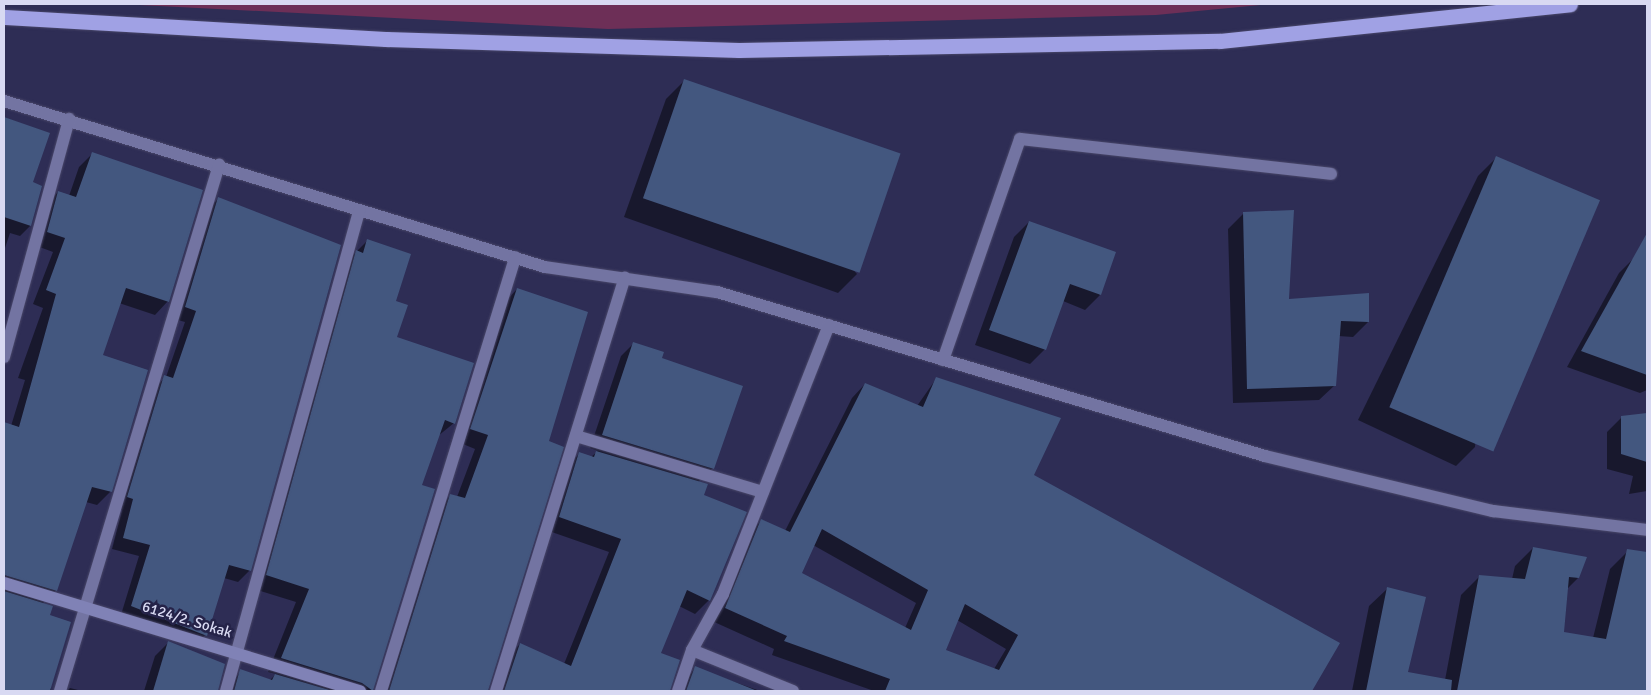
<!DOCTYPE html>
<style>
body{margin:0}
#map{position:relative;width:1651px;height:695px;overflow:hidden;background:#2e2d55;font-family:Signika,sans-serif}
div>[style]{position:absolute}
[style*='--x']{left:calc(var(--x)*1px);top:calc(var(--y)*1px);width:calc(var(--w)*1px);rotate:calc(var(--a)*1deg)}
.green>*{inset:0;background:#6d2f57}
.shadow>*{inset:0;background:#0007}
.building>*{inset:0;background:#43577f;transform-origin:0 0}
.roads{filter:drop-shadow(0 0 1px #494769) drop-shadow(0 0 1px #494769)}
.lane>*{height:12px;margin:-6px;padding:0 6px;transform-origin:6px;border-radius:6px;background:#7374a2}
.street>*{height:12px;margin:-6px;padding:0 6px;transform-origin:6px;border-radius:6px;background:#7374a2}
.secondary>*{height:12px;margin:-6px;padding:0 6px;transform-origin:6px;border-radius:6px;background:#8082b6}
.highway>*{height:15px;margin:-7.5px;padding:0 7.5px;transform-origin:7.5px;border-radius:7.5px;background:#a0a1e4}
span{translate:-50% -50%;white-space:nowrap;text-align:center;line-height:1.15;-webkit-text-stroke:5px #252349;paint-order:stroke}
.street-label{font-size:15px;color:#d8d9f2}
.frame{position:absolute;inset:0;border:5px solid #d8d9f2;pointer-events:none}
</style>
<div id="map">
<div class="green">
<div style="clip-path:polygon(120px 4px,1271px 4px,1156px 15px,608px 29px)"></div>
</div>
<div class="shadow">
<div style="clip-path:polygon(685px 80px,857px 274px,838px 293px,624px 217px,666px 99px)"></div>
<div style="clip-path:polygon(4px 119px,49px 134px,31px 183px,30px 226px,20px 236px,10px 233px,4px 251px)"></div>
<div style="clip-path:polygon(93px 153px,168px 301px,155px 315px,119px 303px,101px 356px,110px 492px,97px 505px,86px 502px,56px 590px,42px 604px,49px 616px,51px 691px,4px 691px,4px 430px,11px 426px,25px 380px,18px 378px,43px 308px,33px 304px,53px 252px,34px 245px,45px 206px,58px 192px,69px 196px,79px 167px)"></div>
<div style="clip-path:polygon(1496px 158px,1475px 447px,1456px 466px,1358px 420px,1478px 176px)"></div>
<div style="clip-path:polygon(218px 199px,250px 570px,238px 582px,224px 578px,205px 635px,194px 647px,120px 618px,139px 556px,112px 549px,122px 510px,116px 508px,153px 389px,166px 377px,185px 322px,174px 319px,206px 211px)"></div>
<div style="clip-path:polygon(1243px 214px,1287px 300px,1368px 322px,1353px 337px,1338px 336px,1335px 385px,1319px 400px,1233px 403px,1228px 229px)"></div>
<div style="clip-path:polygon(1029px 222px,1100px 295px,1085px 310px,1063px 301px,1045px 349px,1030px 364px,975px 345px,1014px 237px)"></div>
<div style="clip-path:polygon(367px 241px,394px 302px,396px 338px,454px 423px,438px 436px,420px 485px,373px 691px,225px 691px,241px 671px,270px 680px,276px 674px,268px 672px,296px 602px,254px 589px,343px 265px)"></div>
<div style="clip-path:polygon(1634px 258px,1647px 263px,1647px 390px,1640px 393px,1567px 367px,1619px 273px)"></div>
<div style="clip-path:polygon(517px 289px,547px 442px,488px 691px,381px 691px,437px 509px,451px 495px,457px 497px,475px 449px,458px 442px,504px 303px)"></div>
<div style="clip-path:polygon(634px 343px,661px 359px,713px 468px,698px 482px,709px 600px,695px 614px,679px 606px,659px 653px,670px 691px,496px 691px,506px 658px,520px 644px,564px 664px,609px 552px,546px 530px,566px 467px,580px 453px,591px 457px,598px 451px,590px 448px,621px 356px)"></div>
<div style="clip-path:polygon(evenodd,936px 379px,1033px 476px,1338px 644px,1311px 691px,874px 691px,772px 655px,774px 649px,712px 621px,748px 534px,762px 520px,785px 531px,852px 398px,865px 384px,917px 406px,936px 379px,813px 545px,916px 603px,905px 628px,800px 574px,813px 545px,936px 379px,957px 620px,1006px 649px,994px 669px,944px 651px,957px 620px)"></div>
<div style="clip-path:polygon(1647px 414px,1647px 491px,1629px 494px,1633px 476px,1607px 469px,1607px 432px,1622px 417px)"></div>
<div style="clip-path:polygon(1533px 548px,1578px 578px,1567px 589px,1562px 633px,1593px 638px,1610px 569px,1628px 551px,1647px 553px,1647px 691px,1352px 691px,1369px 606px,1387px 589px,1406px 673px,1445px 680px,1461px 595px,1479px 577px,1512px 579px,1515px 566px)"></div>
<div style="clip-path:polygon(168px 643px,217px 690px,218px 691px,144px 691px,155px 656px)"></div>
<div style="clip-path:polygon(695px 668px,760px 691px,678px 691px)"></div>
<div style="clip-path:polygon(70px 688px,82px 691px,67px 691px)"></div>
</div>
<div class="building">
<div style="left:684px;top:79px;width:229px;height:126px;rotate:19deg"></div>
<div style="clip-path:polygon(4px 117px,50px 133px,33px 182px,42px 186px,31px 226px,4px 217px)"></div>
<div style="clip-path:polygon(92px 152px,203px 190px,169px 302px,126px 288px,103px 355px,148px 370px,112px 492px,92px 487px,57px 591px,4px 575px,4px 422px,19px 427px,56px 294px,46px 290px,65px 238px,47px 232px,58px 191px,76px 197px)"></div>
<div style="left:1496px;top:156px;width:113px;height:273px;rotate:23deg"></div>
<div style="clip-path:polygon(218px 197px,341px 245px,251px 571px,229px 565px,207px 636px,131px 606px,150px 545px,123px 538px,133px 499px,127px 497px,164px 375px,173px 378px,196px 311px,185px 307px)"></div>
<div style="clip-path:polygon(1294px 210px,1289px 299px,1369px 293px,1369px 322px,1341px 321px,1336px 386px,1247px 389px,1243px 212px)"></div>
<div style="clip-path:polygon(1029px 221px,1116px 252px,1101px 295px,1070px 284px,1046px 350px,989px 330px)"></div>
<div style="clip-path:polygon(1647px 233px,1647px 375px,1581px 351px)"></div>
<div style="clip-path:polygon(367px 239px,411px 254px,396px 301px,408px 305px,397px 337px,474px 363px,455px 424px,445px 420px,422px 485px,435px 489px,373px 691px,362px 683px,281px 658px,309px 589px,266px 575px,356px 250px,363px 253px)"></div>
<div style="clip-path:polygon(517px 288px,588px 312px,549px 441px,564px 447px,488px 691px,389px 691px,450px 494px,465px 498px,488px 435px,470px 429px)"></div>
<div style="clip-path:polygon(633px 342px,664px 352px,662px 358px,743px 386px,714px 469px,602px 435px)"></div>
<div style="clip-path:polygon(evenodd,936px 377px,1061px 418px,1034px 475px,1340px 643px,1312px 691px,885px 691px,890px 679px,784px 641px,787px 636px,725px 608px,761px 519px,790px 532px,865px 383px,923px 407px,936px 377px,822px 529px,928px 590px,911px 630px,802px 573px,822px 529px,936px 377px,965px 604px,1018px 635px,999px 670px,946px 650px,965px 604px)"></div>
<div style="clip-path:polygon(1647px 413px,1647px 462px,1621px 454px,1621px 416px)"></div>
<div style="clip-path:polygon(596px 451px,708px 484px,704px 495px,747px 512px,710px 601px,687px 590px,661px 653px,680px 660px,670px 691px,504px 691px,520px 643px,571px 666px,621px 539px,559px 517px,579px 452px,594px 457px)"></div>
<div style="clip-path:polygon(1533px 547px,1587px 557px,1579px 578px,1569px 577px,1564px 632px,1606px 639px,1627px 549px,1647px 552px,1647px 691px,1457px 691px,1479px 575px,1525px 579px)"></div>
<div style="clip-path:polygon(1387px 587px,1426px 597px,1408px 672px,1452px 680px,1451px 691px,1366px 691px)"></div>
<div style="clip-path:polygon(4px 591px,53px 606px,50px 615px,71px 622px,50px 691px,4px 691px)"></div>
<div style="clip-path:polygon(168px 641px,225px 664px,218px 691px,153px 691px)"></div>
<div style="clip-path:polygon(695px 666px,755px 690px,754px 691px,686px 691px)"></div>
<div style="clip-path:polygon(240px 669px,272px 680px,275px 674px,333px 691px,234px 691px)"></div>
</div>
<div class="roads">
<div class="lane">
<div style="--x:943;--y:360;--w:234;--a:-70.8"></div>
<div style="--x:1020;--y:139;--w:313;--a:6.4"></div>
</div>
<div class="street">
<div style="--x:4;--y:101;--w:566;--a:17.06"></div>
<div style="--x:545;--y:267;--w:174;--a:8.3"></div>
<div style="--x:717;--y:292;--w:572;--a:16.66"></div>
<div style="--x:1265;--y:456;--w:235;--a:13.6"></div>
<div style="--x:1493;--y:511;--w:155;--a:7"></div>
<div style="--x:4;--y:357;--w:247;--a:-74.7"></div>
<div style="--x:576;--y:436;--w:195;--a:16.7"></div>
<div style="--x:692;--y:650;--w:109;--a:22.1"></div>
<div style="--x:60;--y:691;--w:550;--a:-73.18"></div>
<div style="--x:226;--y:691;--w:499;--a:-74.5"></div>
<div style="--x:381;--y:691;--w:454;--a:-72.8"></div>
<div style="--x:496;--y:691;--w:433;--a:-72.7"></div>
<div style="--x:678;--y:691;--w:43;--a:-71.1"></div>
<div style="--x:692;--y:650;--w:64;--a:-61"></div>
<div style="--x:723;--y:594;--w:289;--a:-68.5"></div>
</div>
<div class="secondary">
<div style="--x:4;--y:583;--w:372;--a:16.9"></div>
</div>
<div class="highway">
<div style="--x:4;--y:17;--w:383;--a:3.3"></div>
<div style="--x:386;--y:39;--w:353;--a:1.8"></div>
<div style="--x:739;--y:50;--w:481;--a:-1.1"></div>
<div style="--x:1220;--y:41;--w:352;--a:-6"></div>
</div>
</div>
<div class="street-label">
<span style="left:187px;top:620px;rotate:17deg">6124/2. Sokak</span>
</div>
<div class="frame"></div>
</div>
